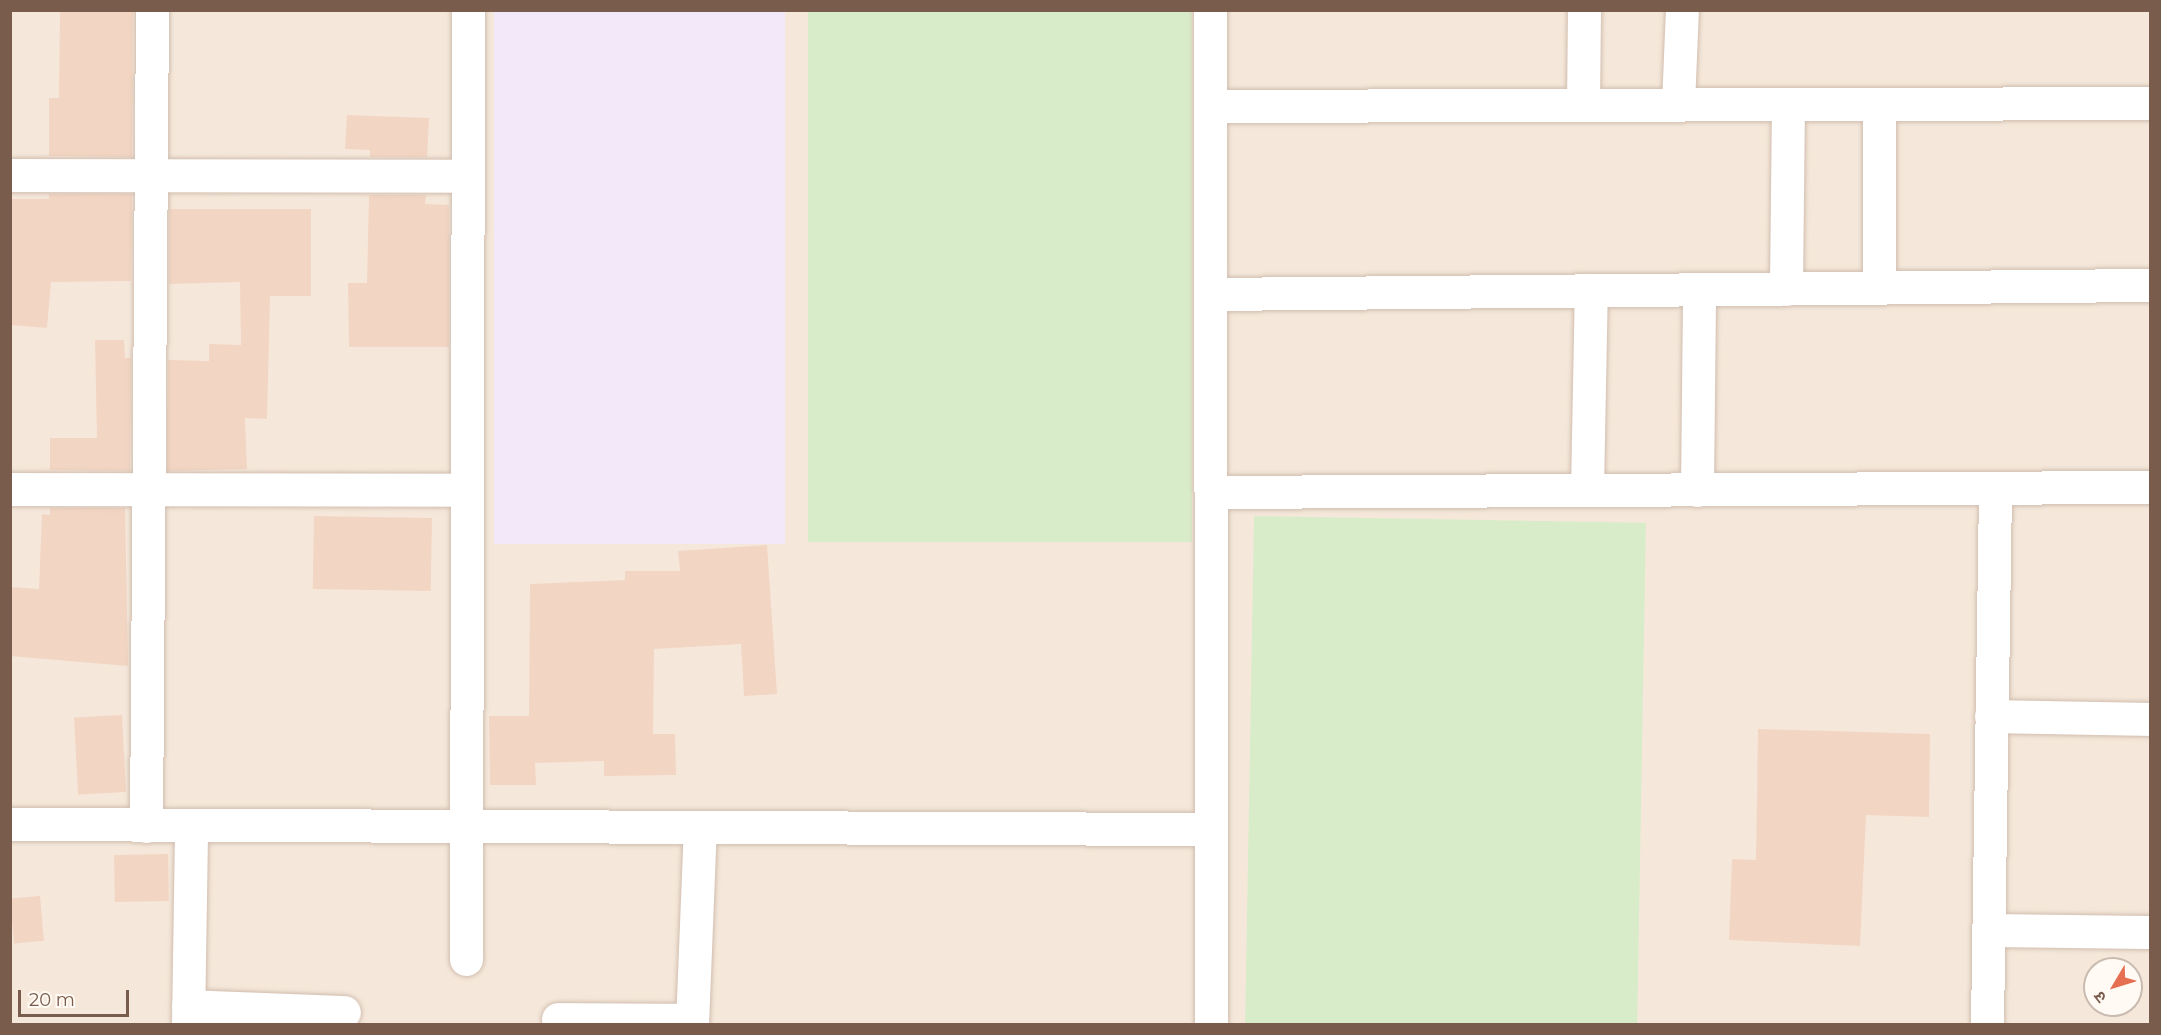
<!DOCTYPE html>
<meta charset="utf-8">
<style>
body{margin:0}
#map{position:relative;width:2161px;height:1035px;overflow:hidden;background:#fdf6ec;font-family:Montserrat,"Noto Sans Devanagari",sans-serif}
div>[style]{position:absolute}
[style*='--x']{left:calc(var(--x)*1px);top:calc(var(--y)*1px);width:calc(var(--w)*1px);rotate:calc(var(--a)*1deg)}
.residential>*{inset:0;background:#f5e8da}
.education>*{inset:0;background:#f3e8fa;transform-origin:0 0}
.green>*{inset:0;background:#d8ecc9;transform-origin:0 0}
.building>*{inset:0;background:#f3d5c3;transform-origin:0 0}
.roads{filter:drop-shadow(0 0 2px #d1beb0) drop-shadow(0 0 2px #d1beb0)}
.minor>*{height:33px;margin:-16.5px;padding:0 16.5px;transform-origin:16.5px;border-radius:16.5px;background:#fff}
span{translate:-50% -50%;white-space:nowrap;text-align:center;line-height:1.15;-webkit-text-stroke:4.5px #fffaf3;paint-order:stroke}
.frame{position:absolute;inset:0;border:12px solid #7a5c4d;pointer-events:none}
.north{position:absolute;left:2083px;top:957px;width:60px;height:60px;box-sizing:border-box;background:#fffaf3;border:2px solid #cabbb1;border-radius:50%;rotate:232deg;font-size:16px;font-weight:700;line-height:24px;text-align:center;color:#7a5c4d}
.north::after{content:'';display:block;margin:auto;width:21px;height:27px;background:#e76f51;clip-path:polygon(50% 0,100% 100%,50% 72%,0 100%)}
.scale{position:absolute;left:18px;top:990px;width:111px;height:27px;box-sizing:border-box;border:3px solid #7a5c4d;border-top:0;padding-left:8px;font-size:18px;line-height:21px;white-space:nowrap;color:#7a5c4d;-webkit-text-stroke:4px #fffaf3;paint-order:stroke}
</style>
<div id="map">
<div class="residential">
<div style="clip-path:polygon(evenodd,10px 11px,2150px 11px,2150px 1024px,11px 1024px,10px 11px,2095px 969px,2131px 969px,2131px 1005px,2095px 1005px,2095px 969px)"></div>
</div>
<div class="education">
<div style="left:494px;top:11px;width:291px;height:533px"></div>
</div>
<div class="green">
<div style="left:808px;top:11px;width:384px;height:531px"></div>
<div style="left:1254px;top:516px;width:392px;height:508px;rotate:1deg"></div>
</div>
<div class="building">
<div style="clip-path:polygon(60px 10px,133px 10px,132px 157px,49px 156px,49px 98px,59px 98px)"></div>
<div style="clip-path:polygon(347px 115px,429px 118px,427px 157px,370px 157px,370px 150px,345px 149px)"></div>
<div style="clip-path:polygon(49px 194px,132px 194px,131px 281px,51px 282px,47px 328px,10px 325px,10px 199px,49px 199px)"></div>
<div style="clip-path:polygon(369px 195px,426px 195px,425px 204px,449px 205px,449px 347px,349px 347px,348px 283px,367px 283px)"></div>
<div style="clip-path:polygon(169px 209px,311px 209px,311px 296px,270px 296px,267px 419px,245px 418px,247px 469px,167px 471px,168px 360px,209px 361px,209px 344px,241px 345px,240px 282px,169px 284px)"></div>
<div style="clip-path:polygon(95px 340px,124px 340px,125px 358px,131px 358px,130px 471px,50px 470px,50px 438px,97px 438px)"></div>
<div style="clip-path:polygon(50px 508px,125px 508px,128px 666px,10px 656px,10px 587px,39px 589px,42px 514px,50px 515px)"></div>
<div style="left:314px;top:516px;width:118px;height:73px;rotate:1deg"></div>
<div style="clip-path:polygon(767px 545px,777px 694px,744px 696px,741px 644px,654px 649px,653px 734px,675px 734px,676px 775px,604px 776px,604px 761px,535px 763px,536px 785px,490px 785px,489px 716px,529px 716px,530px 584px,625px 580px,625px 571px,680px 571px,678px 551px)"></div>
<div style="left:122px;top:715px;width:77px;height:48px;rotate:87deg"></div>
<div style="clip-path:polygon(1758px 729px,1930px 734px,1929px 817px,1866px 815px,1860px 946px,1729px 940px,1732px 859px,1756px 860px)"></div>
<div style="left:168px;top:854px;width:47px;height:54px;rotate:89deg"></div>
<div style="left:40px;top:896px;width:45px;height:30px;rotate:85deg"></div>
</div>
<div class="roads">
<div class="minor">
<div style="--x:1210;--y:10;--w:1014;--a:89.94"></div>
<div style="--x:1583;--y:104;--w:94;--a:-89.4"></div>
<div style="--x:1678;--y:104;--w:94;--a:-87.6"></div>
<div style="--x:1210;--y:106;--w:940;--a:-0.18"></div>
<div style="--x:10;--y:175;--w:458;--a:0.1"></div>
<div style="--x:1879;--y:288;--w:184;--a:-90"></div>
<div style="--x:1786;--y:289;--w:185;--a:-89.4"></div>
<div style="--x:1210;--y:294;--w:940;--a:-0.55"></div>
<div style="--x:10;--y:489;--w:457;--a:0.1"></div>
<div style="--x:1587;--y:490;--w:200;--a:-88.9"></div>
<div style="--x:1697;--y:490;--w:200;--a:-89.4"></div>
<div style="--x:1211;--y:492;--w:939;--a:-0.31"></div>
<div style="--x:1991;--y:716;--w:159;--a:1.1"></div>
<div style="--x:10;--y:824;--w:1201;--a:0.24"></div>
<div style="--x:146;--y:826;--w:816;--a:-89.58"></div>
<div style="--x:1988;--y:930;--w:162;--a:0.7"></div>
<div style="--x:466;--y:959;--w:949;--a:-89.88"></div>
<div style="--x:188;--y:1006;--w:156;--a:2.2"></div>
<div style="--x:558;--y:1019;--w:134;--a:0.4"></div>
<div style="--x:188;--y:1024;--w:198;--a:-89.1"></div>
<div style="--x:692;--y:1024;--w:197;--a:-87.7"></div>
<div style="--x:1987;--y:1024;--w:536;--a:-89.14"></div>
</div>
</div>
<div class="frame"></div>
<div class="north">उ</div>
<div class="scale">20 m</div>
</div>
